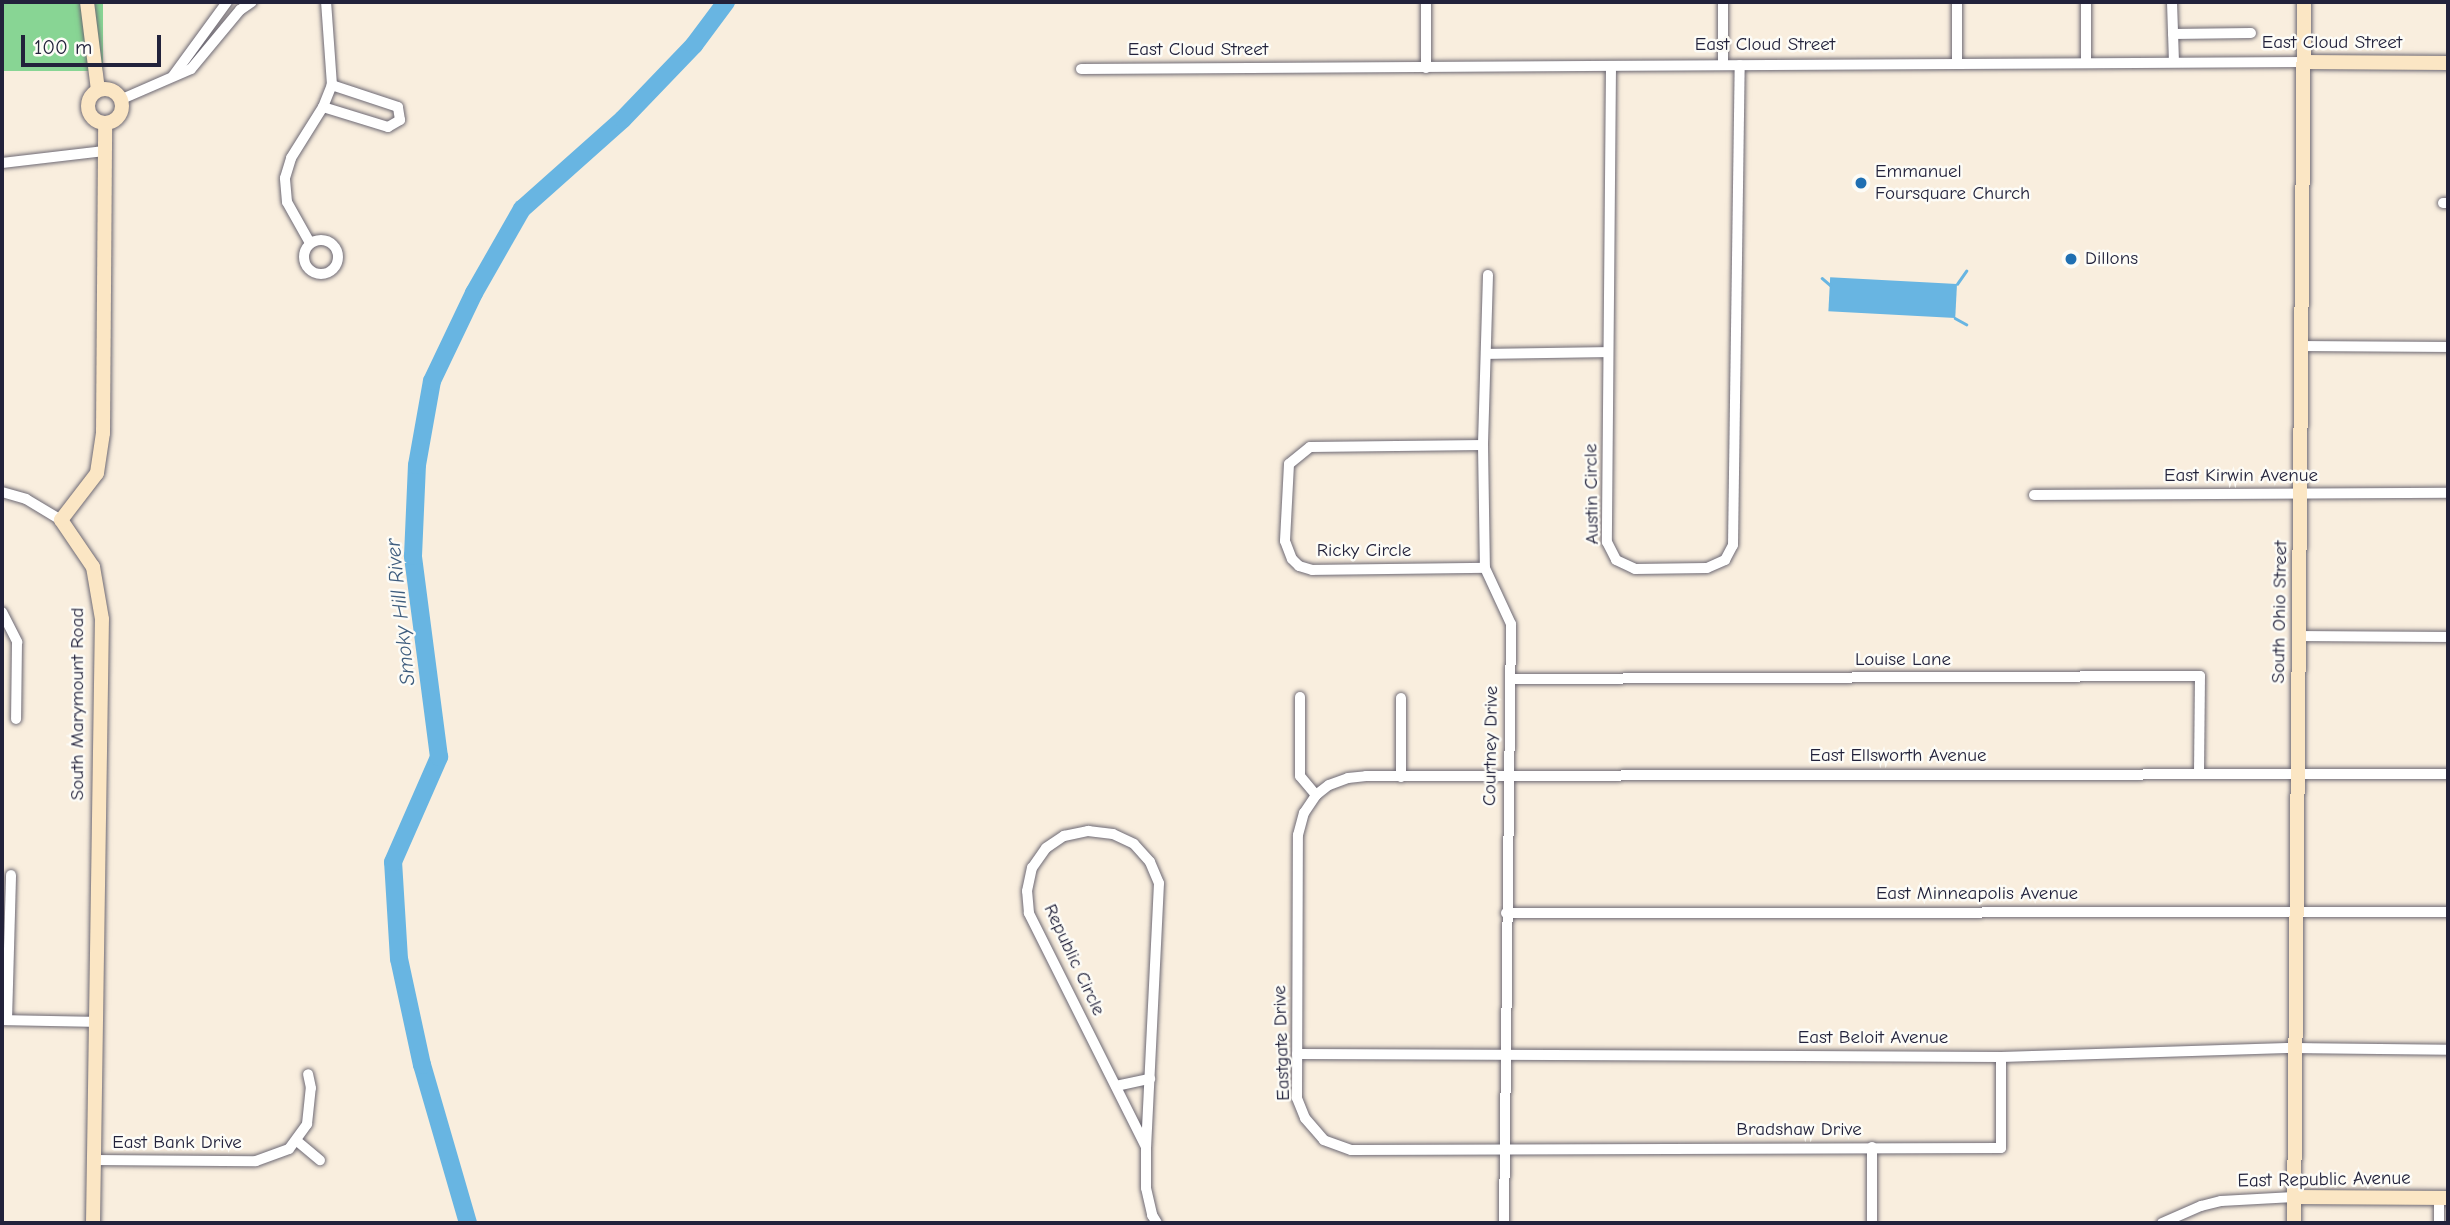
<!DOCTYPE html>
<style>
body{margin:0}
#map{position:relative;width:2450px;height:1225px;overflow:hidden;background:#f9eede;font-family:"Comic Neue",sans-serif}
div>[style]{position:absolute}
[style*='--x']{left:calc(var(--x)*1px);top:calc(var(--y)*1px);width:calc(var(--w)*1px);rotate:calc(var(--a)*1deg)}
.green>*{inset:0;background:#88d594;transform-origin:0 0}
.water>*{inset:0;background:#68b5e2;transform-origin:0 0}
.stream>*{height:2.5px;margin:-1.25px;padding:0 1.25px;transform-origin:1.25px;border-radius:1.25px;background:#68b5e2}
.river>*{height:18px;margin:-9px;padding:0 9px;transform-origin:9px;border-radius:9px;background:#68b5e2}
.roads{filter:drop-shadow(0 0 2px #6d6974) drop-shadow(0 0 2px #6d6974)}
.street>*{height:10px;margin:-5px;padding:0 5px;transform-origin:5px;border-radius:5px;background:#fff}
.street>.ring{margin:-5px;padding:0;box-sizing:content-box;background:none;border:10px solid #fff;border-radius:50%}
.secondary>*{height:14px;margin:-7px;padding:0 7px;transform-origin:7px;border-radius:7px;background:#fbe6c4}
.secondary>.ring{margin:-7px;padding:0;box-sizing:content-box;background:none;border:14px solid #fbe6c4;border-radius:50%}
.dots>*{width:19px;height:19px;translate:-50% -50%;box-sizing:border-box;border:4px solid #fdfcf7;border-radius:50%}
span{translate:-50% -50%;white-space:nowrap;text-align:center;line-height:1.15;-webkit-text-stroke:5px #fdfcf7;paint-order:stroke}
.street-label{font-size:19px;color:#22223b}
.poi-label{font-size:19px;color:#22223b}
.left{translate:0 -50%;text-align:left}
.water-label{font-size:21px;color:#3e5d7e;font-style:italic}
.frame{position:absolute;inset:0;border:4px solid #22223b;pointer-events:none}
.scale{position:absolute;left:21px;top:35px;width:140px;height:32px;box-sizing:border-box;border:4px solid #22223b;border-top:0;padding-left:9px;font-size:21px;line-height:24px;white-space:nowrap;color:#22223b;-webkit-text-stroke:5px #fdfcf7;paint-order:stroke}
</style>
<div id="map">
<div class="green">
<div style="left:2px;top:2px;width:101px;height:69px"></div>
</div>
<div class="water">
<div style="left:1957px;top:284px;width:34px;height:127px;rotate:93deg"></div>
</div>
<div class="stream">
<div style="--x:1822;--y:278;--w:11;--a:41"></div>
<div style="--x:1957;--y:284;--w:16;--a:-55"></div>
<div style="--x:1955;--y:318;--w:13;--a:29"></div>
</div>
<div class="river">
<div style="--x:468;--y:1223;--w:165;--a:-106.2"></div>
<div style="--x:422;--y:1065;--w:108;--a:-102.2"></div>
<div style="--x:399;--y:959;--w:97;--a:-93.5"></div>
<div style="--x:393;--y:862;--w:115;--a:-66.3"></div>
<div style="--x:439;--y:757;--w:203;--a:-97.4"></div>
<div style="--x:413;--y:556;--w:91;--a:-87.5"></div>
<div style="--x:417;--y:465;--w:85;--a:-79.9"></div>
<div style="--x:432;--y:381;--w:98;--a:-64.5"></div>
<div style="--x:474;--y:293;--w:97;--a:-60.3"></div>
<div style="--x:522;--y:209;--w:135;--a:-41.7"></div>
<div style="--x:623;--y:119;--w:103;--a:-46.2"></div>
<div style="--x:694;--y:45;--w:54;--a:-53.3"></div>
</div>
<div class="roads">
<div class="street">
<div style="--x:1957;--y:2;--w:61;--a:90"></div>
<div style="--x:2086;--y:2;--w:61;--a:90"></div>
<div style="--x:2172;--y:2;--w:60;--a:88.1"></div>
<div style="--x:2173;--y:34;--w:78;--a:-0.7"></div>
<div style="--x:1723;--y:64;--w:62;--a:-90"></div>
<div style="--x:1611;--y:66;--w:476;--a:90.5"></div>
<div style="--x:1607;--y:542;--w:20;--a:63"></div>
<div style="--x:1616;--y:560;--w:21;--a:25"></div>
<div style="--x:1635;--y:569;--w:72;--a:-0.8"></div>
<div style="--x:1707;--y:568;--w:20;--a:-24"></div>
<div style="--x:1725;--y:560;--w:17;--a:-62"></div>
<div style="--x:1733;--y:545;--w:480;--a:-89.2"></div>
<div style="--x:1426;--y:68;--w:66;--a:-90"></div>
<div style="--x:1081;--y:69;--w:1223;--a:-0.33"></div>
<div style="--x:173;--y:76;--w:92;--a:-53.9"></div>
<div style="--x:122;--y:99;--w:75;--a:-23.5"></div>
<div style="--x:191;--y:69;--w:77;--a:-50.3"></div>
<div style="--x:240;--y:10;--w:14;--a:-34"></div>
<div style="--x:323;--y:107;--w:68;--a:17.1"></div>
<div style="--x:388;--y:127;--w:14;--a:-30"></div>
<div style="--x:400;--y:120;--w:13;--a:-99"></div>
<div style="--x:398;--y:107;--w:70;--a:-161.6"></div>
<div style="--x:2;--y:163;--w:103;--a:-6.7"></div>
<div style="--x:2443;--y:203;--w:5;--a:0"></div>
<div class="ring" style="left:304px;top:240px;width:24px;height:24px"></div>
<div style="--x:310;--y:243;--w:47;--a:-119.3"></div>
<div style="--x:287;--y:202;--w:24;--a:-95"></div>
<div style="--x:285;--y:178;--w:21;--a:-73"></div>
<div style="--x:291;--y:158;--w:60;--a:-57.9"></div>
<div style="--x:323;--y:107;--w:24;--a:-68"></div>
<div style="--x:332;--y:85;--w:83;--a:-94.1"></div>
<div style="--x:1488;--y:275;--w:170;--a:91.7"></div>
<div style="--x:1483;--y:445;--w:123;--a:89.1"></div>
<div style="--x:1485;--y:568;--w:62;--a:65.1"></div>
<div style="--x:1511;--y:624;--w:599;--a:90.67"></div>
<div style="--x:2302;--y:346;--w:146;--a:0.4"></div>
<div style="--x:1486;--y:354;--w:122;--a:-0.9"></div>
<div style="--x:1483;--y:445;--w:173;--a:179.3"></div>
<div style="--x:1310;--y:447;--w:27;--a:141"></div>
<div style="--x:1289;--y:464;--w:77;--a:93"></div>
<div style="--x:1285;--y:541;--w:19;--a:69"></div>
<div style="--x:1292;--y:559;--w:10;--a:45"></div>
<div style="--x:1299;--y:566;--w:14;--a:17"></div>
<div style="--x:1312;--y:570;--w:173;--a:-0.7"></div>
<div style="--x:2;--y:492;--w:25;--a:16"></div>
<div style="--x:26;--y:499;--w:41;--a:31"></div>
<div style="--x:2034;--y:495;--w:414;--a:-0.3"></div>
<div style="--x:2;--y:612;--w:34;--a:63"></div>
<div style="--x:17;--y:642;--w:77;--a:90.7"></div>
<div style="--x:2299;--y:636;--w:149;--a:0.4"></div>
<div style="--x:1510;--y:679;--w:690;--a:-0.25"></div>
<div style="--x:2200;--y:676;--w:96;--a:90.6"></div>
<div style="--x:1300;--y:697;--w:79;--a:90"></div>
<div style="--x:1300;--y:776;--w:25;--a:50"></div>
<div style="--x:1401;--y:777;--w:79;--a:-90"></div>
<div style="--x:1506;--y:913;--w:942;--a:-0.06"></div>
<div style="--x:3;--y:1020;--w:94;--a:1.2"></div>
<div style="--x:7;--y:1020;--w:145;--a:-88.4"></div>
<div style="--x:1297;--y:1054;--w:704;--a:0.24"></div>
<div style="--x:2001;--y:1057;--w:294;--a:-1.8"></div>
<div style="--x:2295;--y:1048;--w:153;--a:0.7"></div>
<div style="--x:2001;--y:1057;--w:91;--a:90"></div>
<div style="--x:2001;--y:1148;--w:650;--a:179.82"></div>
<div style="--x:1351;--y:1150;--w:29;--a:-160"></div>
<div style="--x:1324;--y:1140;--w:29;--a:-131"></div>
<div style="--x:1305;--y:1118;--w:22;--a:-112"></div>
<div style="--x:1297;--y:1098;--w:263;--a:-89.8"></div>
<div style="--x:1298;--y:835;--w:23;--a:-75"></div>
<div style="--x:1304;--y:813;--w:22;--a:-56"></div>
<div style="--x:1316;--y:795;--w:16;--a:-38"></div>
<div style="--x:1329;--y:785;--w:20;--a:-20"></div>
<div style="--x:1348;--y:778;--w:18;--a:-6"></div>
<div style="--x:1366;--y:776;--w:1082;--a:-0.11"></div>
<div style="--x:1116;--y:1086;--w:35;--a:-12"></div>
<div style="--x:297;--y:1141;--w:30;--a:40"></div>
<div style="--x:1146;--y:1147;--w:262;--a:-116.6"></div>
<div style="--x:1029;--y:913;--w:22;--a:-95"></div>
<div style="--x:1027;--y:891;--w:24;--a:-78"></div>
<div style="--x:1032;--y:868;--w:24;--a:-55"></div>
<div style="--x:1046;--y:848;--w:22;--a:-34"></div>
<div style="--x:1064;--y:836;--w:25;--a:-12"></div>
<div style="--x:1088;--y:831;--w:25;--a:7"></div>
<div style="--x:1113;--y:834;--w:23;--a:25"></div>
<div style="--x:1134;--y:844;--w:24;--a:48"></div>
<div style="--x:1150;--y:862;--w:23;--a:67"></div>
<div style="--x:1159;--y:883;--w:264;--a:92.8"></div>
<div style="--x:1146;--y:1147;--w:41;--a:90"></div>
<div style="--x:1146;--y:1188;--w:28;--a:77"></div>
<div style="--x:1152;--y:1215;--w:9;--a:58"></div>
<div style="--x:1872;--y:1147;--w:76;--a:90"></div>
<div style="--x:94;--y:1160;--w:162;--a:0.4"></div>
<div style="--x:256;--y:1161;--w:35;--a:-20"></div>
<div style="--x:289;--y:1149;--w:31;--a:-54"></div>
<div style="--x:307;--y:1124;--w:36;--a:-84"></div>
<div style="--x:311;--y:1088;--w:14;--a:-102"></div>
<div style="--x:2162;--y:1223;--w:43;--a:-23.6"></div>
<div style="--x:2201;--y:1206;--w:21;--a:-14"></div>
<div style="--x:2221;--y:1201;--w:73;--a:-3.1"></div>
<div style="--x:2439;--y:1223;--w:25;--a:-90"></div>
</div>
<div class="secondary">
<div style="--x:87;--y:2;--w:89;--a:82.9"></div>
<div style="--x:2304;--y:62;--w:144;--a:0.4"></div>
<div class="ring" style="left:88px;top:89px;width:20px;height:20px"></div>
<div style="--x:2294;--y:1197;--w:154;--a:0.4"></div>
<div style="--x:93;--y:1223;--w:604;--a:-89.15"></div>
<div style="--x:102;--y:619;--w:53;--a:-99.8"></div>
<div style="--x:93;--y:567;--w:57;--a:-124.2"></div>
<div style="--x:61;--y:520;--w:59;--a:-52.5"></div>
<div style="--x:97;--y:473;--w:40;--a:-81.5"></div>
<div style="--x:103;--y:433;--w:310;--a:-89.6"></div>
<div style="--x:2294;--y:1223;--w:1221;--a:-89.53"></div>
</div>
</div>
<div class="dots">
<div style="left:1861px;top:183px;background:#1f6fb2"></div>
<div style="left:2071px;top:259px;background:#1f6fb2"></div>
</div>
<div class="street-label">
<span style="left:2332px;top:43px">East Cloud Street</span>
<span style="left:1765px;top:45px">East Cloud Street</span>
<span style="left:1198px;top:50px">East Cloud Street</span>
<span style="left:2241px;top:476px">East Kirwin Avenue</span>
<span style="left:1592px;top:494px;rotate:-91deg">Austin Circle</span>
<span style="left:1364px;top:551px">Ricky Circle</span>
<span style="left:2280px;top:612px;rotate:-89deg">South Ohio Street</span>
<span style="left:1903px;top:660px">Louise Lane</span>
<span style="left:78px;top:704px;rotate:-90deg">South Marymount Road</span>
<span style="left:1491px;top:746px;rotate:-89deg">Courtney Drive</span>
<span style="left:1898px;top:756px">East Ellsworth Avenue</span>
<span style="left:1977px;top:894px">East Minneapolis Avenue</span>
<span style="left:1074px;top:960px;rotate:65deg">Republic Circle</span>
<span style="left:1873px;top:1038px">East Beloit Avenue</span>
<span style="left:1282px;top:1043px;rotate:-92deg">Eastgate Drive</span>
<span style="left:1799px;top:1130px">Bradshaw Drive</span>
<span style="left:177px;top:1143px">East Bank Drive</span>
<span style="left:2324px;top:1180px;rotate:-1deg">East Republic Avenue</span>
</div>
<div class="poi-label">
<span class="left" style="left:1875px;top:183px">Emmanuel<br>Foursquare Church</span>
<span class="left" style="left:2085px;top:259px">Dillons</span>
</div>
<div class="water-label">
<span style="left:400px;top:612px;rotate:-96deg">Smoky Hill River</span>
</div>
<div class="frame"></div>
<div class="scale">100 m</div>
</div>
